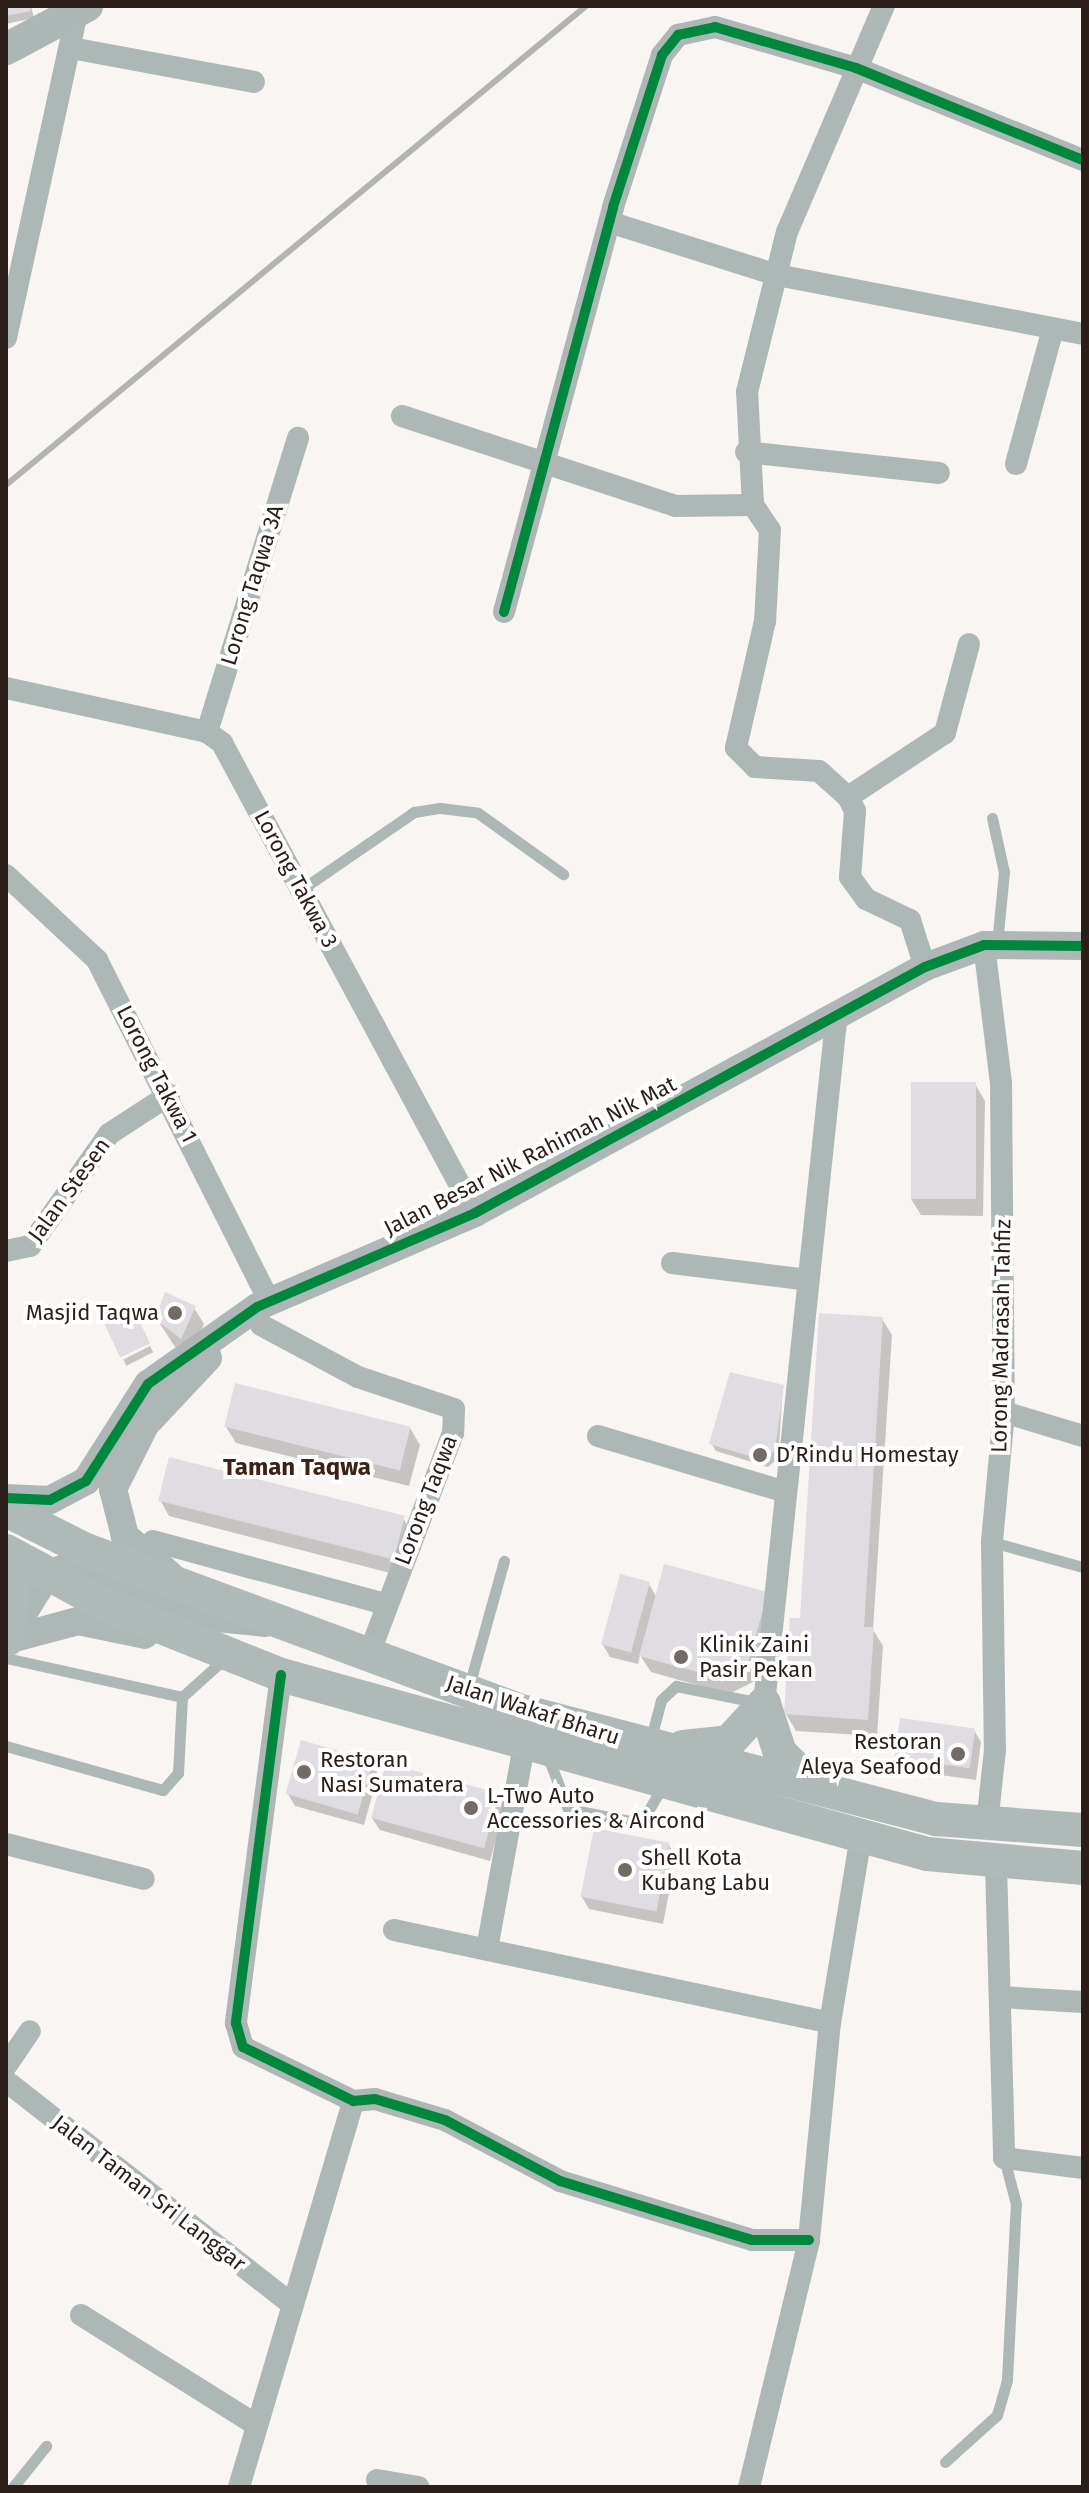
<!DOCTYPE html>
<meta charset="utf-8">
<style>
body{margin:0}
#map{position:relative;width:1089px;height:2493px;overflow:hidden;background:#f8f5f3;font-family:"Fira Sans",sans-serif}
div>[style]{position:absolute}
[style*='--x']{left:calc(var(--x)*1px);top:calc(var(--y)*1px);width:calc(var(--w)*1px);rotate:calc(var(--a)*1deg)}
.shadow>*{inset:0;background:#0003;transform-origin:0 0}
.building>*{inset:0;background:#dfdde2;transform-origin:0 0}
.service>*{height:11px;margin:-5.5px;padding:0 5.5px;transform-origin:5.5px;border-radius:5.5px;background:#adb7b6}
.minor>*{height:22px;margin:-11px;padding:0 11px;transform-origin:11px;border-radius:11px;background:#adb7b6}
.tertiary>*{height:28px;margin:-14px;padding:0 14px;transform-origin:14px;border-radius:14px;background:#adb7b6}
.secondary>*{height:32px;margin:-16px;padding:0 16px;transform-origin:16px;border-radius:16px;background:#acb6b4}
.primary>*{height:34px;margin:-17px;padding:0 17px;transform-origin:17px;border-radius:17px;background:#afb9b7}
.rail>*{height:6px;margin:-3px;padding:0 3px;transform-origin:3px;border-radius:3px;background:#b1b4b2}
.cycleway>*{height:10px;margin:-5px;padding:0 5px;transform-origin:5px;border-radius:5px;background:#00873e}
.dots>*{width:22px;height:22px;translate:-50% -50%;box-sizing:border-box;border:4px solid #fff;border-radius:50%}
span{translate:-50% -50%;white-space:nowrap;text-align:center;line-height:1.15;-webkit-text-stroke:8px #fff;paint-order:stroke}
.street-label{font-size:22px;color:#2b1e18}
.poi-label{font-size:22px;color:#2b1e18}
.right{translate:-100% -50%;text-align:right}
.left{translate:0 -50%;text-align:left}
.neighbourhood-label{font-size:24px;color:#3c2115;font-weight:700}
.frame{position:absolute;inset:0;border:8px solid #2b1e18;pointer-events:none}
</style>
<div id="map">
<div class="shadow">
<div style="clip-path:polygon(6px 6px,31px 6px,34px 18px,6px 24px)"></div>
<div style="clip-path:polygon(975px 1084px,985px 1101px,983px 1216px,921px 1215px,911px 1199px)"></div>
<div style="clip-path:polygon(194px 1308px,204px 1324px,190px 1354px,175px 1347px,157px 1319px)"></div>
<div style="clip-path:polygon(882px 1319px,892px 1335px,873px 1630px,883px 1646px,877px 1736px,796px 1731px,786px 1714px,802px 1620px)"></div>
<div style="left:150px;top:1346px;width:7px;height:30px;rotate:63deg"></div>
<div style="clip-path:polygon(783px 1387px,778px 1459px,768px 1467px,716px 1451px,711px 1443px)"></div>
<div style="clip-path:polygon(226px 1427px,410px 1428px,420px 1445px,409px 1486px,236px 1443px)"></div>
<div style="clip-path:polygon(160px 1500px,403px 1518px,413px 1535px,402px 1576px,169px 1516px)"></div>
<div style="clip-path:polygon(649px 1584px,657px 1598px,766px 1594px,757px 1680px,729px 1694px,651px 1672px,640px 1655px,638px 1664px,610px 1657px,603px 1645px)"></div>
<div style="clip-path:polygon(974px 1730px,981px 1742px,976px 1780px,904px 1770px,897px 1758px)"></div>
<div style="clip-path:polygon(371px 1762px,378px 1774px,364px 1825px,295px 1806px,288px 1794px)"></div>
<div style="clip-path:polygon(498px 1796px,505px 1808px,490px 1861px,380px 1830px,372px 1818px)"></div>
<div style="clip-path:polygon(669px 1845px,676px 1857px,663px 1924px,589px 1909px,582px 1897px)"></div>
</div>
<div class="building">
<div style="clip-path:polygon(6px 6px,30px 6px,31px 11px,6px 16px)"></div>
<div style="left:911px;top:1082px;width:65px;height:117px"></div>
<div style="clip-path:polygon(165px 1292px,196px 1306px,181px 1339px,155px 1319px)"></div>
<div style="left:134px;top:1309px;width:38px;height:33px;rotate:65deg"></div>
<div style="clip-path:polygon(819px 1313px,883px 1317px,864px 1627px,874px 1627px,868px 1720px,784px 1714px,790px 1618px,800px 1618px)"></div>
<div style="clip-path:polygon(730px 1372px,784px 1385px,775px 1450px,763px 1460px,709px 1444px)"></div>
<div style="left:235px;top:1383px;width:181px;height:45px;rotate:14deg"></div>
<div style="left:169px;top:1457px;width:243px;height:45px;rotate:14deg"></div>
<div style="clip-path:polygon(664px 1564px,768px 1592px,748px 1663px,719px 1678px,639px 1656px)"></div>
<div style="left:620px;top:1574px;width:31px;height:73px;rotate:15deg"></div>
<div style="left:900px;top:1718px;width:76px;height:40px;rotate:8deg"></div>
<div style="left:301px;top:1740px;width:75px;height:56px;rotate:16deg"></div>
<div style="left:386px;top:1763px;width:117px;height:57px;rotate:15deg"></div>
<div style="left:594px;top:1828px;width:77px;height:70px;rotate:11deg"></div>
</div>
<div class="service">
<div style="--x:992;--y:818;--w:55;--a:77.5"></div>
<div style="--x:1004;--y:872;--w:72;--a:95.6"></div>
<div style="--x:302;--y:889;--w:136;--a:-34.5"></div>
<div style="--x:414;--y:812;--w:26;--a:-9"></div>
<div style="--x:440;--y:808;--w:38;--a:7"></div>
<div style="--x:478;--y:813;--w:105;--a:35.7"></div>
<div style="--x:992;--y:1542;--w:94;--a:15.4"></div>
<div style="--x:6;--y:1658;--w:180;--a:12.5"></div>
<div style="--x:182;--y:1697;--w:57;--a:-42.1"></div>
<div style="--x:469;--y:1686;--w:130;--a:-74.4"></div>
<div style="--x:650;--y:1742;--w:43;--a:-75.3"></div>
<div style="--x:661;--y:1700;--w:21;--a:-43"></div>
<div style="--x:676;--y:1686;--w:82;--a:11.3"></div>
<div style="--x:6;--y:1746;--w:163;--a:15.7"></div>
<div style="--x:163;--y:1790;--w:23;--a:-49"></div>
<div style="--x:178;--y:1773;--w:76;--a:-87"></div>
<div style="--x:548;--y:1757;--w:56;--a:69"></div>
<div style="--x:568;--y:1809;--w:74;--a:10.9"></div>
<div style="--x:641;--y:1823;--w:45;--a:-59.5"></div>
<div style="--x:945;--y:2462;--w:70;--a:-42.1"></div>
<div style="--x:997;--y:2415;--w:37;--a:-74"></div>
<div style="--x:1007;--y:2379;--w:175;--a:-87.1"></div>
<div style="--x:1016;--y:2204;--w:48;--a:-104.6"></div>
<div style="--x:13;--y:2487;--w:53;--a:-51.2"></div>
</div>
<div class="minor">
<div style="--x:71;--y:48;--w:186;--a:10.5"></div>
<div style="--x:609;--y:222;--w:176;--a:17.5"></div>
<div style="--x:777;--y:275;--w:312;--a:10.9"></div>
<div style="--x:6;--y:338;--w:335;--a:-77.7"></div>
<div style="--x:402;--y:416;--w:287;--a:18.2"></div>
<div style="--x:675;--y:506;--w:78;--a:-0.7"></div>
<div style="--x:753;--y:505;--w:30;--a:56"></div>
<div style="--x:770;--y:530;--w:91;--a:93.1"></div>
<div style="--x:765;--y:621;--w:130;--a:102.9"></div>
<div style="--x:736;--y:748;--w:27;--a:45"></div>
<div style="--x:755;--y:767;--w:64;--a:3.6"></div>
<div style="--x:819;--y:771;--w:39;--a:42"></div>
<div style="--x:848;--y:797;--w:16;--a:63"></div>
<div style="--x:855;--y:811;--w:66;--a:94.3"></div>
<div style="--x:850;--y:877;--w:27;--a:54"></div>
<div style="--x:866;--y:899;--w:49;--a:25.5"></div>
<div style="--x:910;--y:920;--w:49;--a:72.3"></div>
<div style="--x:746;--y:452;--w:194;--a:6.2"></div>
<div style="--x:1016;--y:464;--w:140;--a:-74.7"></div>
<div style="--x:753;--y:505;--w:113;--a:-93"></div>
<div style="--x:747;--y:392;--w:165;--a:-76"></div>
<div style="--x:787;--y:232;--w:246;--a:-66.8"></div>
<div style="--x:504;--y:612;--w:419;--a:-74.9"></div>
<div style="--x:613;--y:207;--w:160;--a:-72.1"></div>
<div style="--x:662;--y:55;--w:26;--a:-51"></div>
<div style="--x:678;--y:35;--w:38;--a:-12"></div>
<div style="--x:715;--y:27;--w:147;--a:16.2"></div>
<div style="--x:856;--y:68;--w:245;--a:22.1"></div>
<div style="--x:6;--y:688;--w:206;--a:12.3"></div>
<div style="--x:207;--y:732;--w:19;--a:36"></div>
<div style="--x:222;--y:743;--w:534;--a:61.71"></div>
<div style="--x:207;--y:732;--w:308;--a:-72.8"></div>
<div style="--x:848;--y:797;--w:116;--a:-33.4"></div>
<div style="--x:945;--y:733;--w:92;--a:-74.9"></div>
<div style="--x:6;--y:875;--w:125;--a:43"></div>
<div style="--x:97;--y:960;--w:383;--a:63.2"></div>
<div style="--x:984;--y:945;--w:139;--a:83"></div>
<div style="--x:1001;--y:1083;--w:329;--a:89.5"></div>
<div style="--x:1004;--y:1412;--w:131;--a:95.3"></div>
<div style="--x:992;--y:1542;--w:208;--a:89.2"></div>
<div style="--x:995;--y:1750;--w:74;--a:96.2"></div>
<div style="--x:6;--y:1251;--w:25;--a:-12"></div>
<div style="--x:30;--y:1246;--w:137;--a:-54.8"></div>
<div style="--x:109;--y:1134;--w:72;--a:-33"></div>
<div style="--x:672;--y:1263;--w:137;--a:7.1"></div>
<div style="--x:261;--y:1325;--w:110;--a:28.2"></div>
<div style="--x:358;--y:1377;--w:101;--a:18.4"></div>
<div style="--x:454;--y:1409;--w:24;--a:92"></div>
<div style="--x:453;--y:1433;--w:236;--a:110.8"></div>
<div style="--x:1004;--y:1412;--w:83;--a:16.9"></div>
<div style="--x:598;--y:1436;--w:196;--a:16.6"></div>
<div style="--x:153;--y:1541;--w:240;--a:15.2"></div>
<div style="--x:281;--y:1675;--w:351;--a:97.4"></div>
<div style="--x:236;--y:2023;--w:25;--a:74"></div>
<div style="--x:243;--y:2047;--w:123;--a:26.1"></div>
<div style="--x:353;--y:2101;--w:22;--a:-5"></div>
<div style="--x:375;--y:2099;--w:73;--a:16.7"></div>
<div style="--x:445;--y:2120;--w:130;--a:27.9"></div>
<div style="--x:560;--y:2181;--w:201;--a:17.1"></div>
<div style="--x:752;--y:2240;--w:57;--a:0"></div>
<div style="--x:764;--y:1704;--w:687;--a:-83.98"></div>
<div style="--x:6;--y:1844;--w:142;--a:14.2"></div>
<div style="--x:996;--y:1865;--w:293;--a:88.4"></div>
<div style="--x:1004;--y:2158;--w:80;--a:7.2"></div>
<div style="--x:394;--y:1930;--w:446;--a:12"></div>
<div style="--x:487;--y:1949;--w:207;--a:-79.7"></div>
<div style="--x:1000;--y:1997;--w:83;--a:3.4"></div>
<div style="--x:6;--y:2066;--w:42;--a:-55.6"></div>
<div style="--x:6;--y:2081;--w:362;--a:38"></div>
<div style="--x:81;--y:2315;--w:203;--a:32.1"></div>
<div style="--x:377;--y:2480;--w:42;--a:9.7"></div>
<div style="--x:239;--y:2487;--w:402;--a:-73.5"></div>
<div style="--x:749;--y:2487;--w:254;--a:-76.3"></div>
<div style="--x:809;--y:2240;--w:218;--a:-84.5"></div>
<div style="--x:830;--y:2023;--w:190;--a:-80.6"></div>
</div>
<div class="tertiary">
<div style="--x:6;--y:1498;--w:44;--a:2.6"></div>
<div style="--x:50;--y:1500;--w:41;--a:-27.8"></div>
<div style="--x:86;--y:1481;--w:115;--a:-57.4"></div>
<div style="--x:148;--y:1384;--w:133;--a:-35.2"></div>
<div style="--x:257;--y:1307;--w:237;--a:-23.3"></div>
<div style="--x:475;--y:1213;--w:513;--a:-28.66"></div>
<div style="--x:925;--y:967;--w:63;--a:-20.4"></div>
<div style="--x:984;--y:945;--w:99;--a:0.6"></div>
<div style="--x:170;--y:1575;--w:60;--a:-139.1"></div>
<div style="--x:125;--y:1536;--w:49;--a:-104.3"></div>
<div style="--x:113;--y:1489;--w:72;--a:-63.4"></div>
<div style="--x:145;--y:1425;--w:92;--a:-46.8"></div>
<div style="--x:9;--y:1636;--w:72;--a:-58.1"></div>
<div style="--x:47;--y:1575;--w:24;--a:-22"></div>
<div style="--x:69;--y:1566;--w:156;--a:19.5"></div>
<div style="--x:216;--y:1618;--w:50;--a:5.7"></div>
<div style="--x:7;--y:1640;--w:73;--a:-15"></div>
<div style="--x:78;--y:1621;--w:68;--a:11.8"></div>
</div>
<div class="secondary">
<div style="--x:6;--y:49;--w:92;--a:-28"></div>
</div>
<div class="primary">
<div style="--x:6;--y:1510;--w:89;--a:26.6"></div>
<div style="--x:86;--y:1550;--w:468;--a:20.3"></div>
<div style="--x:525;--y:1712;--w:425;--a:14.6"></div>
<div style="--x:936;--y:1819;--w:147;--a:4.3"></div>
<div style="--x:6;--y:1551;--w:114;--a:28.4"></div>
<div style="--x:106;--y:1605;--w:188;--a:21.8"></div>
<div style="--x:281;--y:1675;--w:670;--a:15.49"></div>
<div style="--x:927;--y:1854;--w:157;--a:5.1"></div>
<div style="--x:6;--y:1567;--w:27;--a:75"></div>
<div style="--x:13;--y:1593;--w:47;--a:97.3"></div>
<div style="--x:764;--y:1704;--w:52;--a:71.9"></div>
<div style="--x:780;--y:1753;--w:47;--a:44.1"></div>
<div style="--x:683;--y:1747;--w:46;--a:-6.2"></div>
<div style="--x:729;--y:1742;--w:52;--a:-47.4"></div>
</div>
<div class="rail">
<div style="--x:6;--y:485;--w:752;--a:-39.55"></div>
</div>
<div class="cycleway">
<div style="--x:504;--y:612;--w:419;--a:-74.9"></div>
<div style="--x:613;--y:207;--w:160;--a:-72.1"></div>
<div style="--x:662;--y:55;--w:26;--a:-51"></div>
<div style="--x:678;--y:35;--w:38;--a:-12"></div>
<div style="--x:715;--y:27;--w:147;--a:16.2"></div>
<div style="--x:856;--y:68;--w:245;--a:22.1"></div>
<div style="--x:6;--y:1498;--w:44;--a:2.6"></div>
<div style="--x:50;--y:1500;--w:41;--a:-27.8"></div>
<div style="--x:86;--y:1481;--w:115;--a:-57.4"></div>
<div style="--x:148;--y:1384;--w:133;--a:-35.2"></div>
<div style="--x:257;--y:1307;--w:237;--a:-23.3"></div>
<div style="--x:475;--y:1213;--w:513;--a:-28.66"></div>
<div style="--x:925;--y:967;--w:63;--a:-20.4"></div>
<div style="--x:984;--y:945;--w:99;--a:0.6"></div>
<div style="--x:281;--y:1675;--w:351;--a:97.4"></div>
<div style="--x:236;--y:2023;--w:25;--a:74"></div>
<div style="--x:243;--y:2047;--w:123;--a:26.1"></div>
<div style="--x:353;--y:2101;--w:22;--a:-5"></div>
<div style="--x:375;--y:2099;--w:73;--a:16.7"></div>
<div style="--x:445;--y:2120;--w:130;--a:27.9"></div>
<div style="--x:560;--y:2181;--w:201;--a:17.1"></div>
<div style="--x:752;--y:2240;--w:57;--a:0"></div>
</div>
<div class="dots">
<div style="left:175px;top:1313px;background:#736965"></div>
<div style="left:760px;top:1455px;background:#736965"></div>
<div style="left:681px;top:1657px;background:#736965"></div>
<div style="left:958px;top:1754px;background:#736965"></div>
<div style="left:304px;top:1772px;background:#736965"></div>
<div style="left:471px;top:1808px;background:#736965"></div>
<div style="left:625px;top:1870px;background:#736965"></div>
</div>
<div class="street-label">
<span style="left:252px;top:585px;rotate:-73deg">Lorong Taqwa 3A</span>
<span style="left:296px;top:879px;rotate:62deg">Lorong Takwa 3</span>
<span style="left:157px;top:1074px;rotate:63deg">Lorong Takwa 1</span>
<span style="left:530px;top:1156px;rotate:-27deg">Jalan Besar Nik Rahimah Nik Mat</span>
<span style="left:69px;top:1190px;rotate:-54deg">Jalan Stesen</span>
<span style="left:1001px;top:1336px;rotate:-89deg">Lorong Madrasah Tahfiz</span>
<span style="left:426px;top:1500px;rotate:-69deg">Lorong Taqwa</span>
<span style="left:533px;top:1710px;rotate:18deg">Jalan Wakaf Bharu</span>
<span style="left:149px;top:2193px;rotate:38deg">Jalan Taman Sri Langgar</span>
</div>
<div class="poi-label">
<span class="right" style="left:159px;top:1313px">Masjid Taqwa</span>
<span class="left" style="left:776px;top:1455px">D’Rindu Homestay</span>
<span class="left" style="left:699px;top:1657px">Klinik Zaini<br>Pasir Pekan</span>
<span class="right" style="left:942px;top:1754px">Restoran<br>Aleya Seafood</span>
<span class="left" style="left:320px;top:1772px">Restoran<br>Nasi Sumatera</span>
<span class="left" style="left:487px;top:1808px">L-Two Auto<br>Accessories &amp; Aircond</span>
<span class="left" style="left:641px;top:1870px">Shell Kota<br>Kubang Labu</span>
</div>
<div class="neighbourhood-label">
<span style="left:297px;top:1468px">Taman Taqwa</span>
</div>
<div class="frame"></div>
</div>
